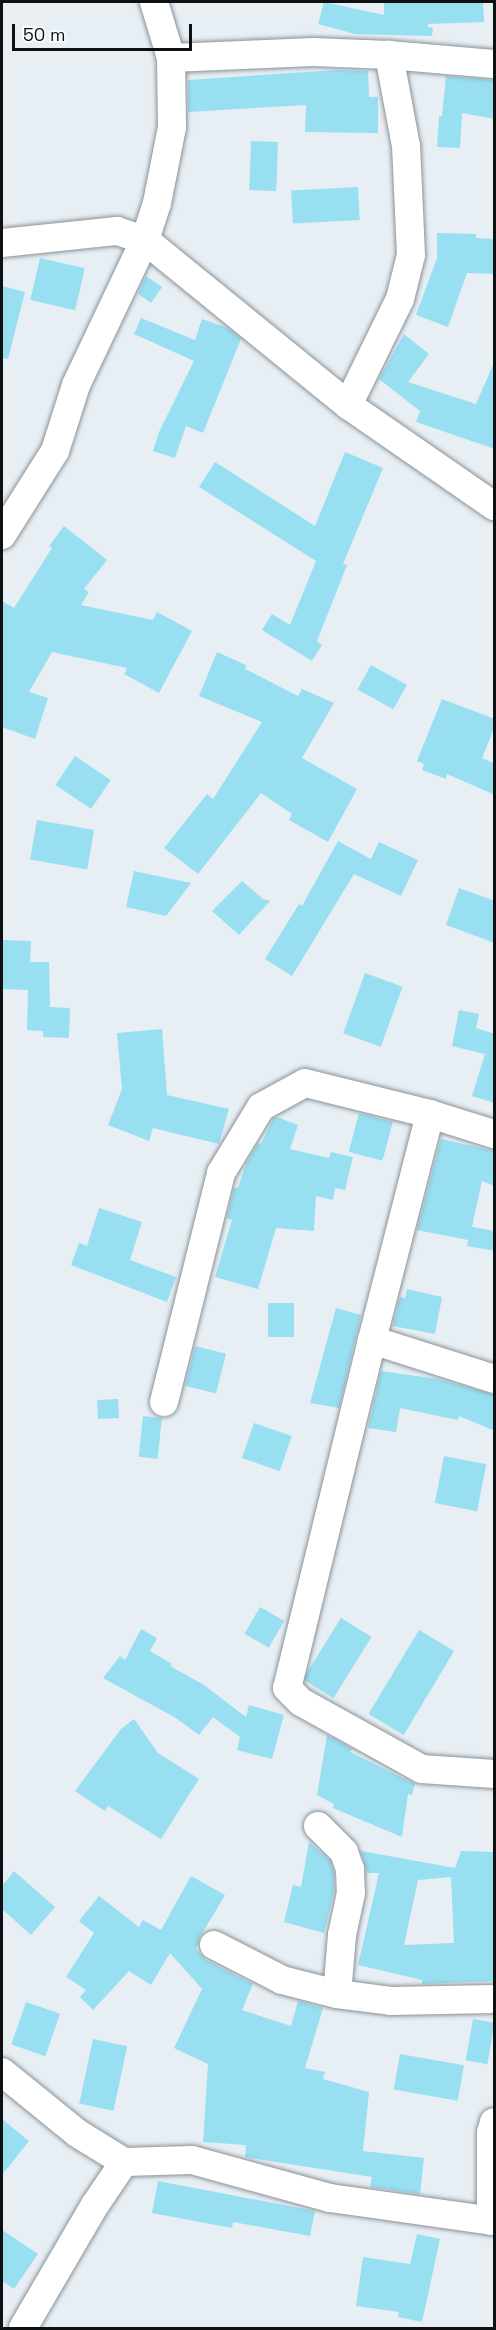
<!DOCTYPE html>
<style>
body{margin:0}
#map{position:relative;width:496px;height:2330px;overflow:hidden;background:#e7eff5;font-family:"Space Grotesk",sans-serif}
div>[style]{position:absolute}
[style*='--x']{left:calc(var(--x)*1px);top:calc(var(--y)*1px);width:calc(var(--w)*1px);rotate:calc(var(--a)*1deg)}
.building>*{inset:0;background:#97dff1;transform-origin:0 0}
.roads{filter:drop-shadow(0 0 2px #8b9297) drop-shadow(0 0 2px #8b9297)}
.minor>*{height:28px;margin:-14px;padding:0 14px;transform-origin:14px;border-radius:14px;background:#fff}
span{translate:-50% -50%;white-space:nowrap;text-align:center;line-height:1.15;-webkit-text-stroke:4.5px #f8fcfe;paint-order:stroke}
.frame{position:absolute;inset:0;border:3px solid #0e1012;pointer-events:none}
.scale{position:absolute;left:12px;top:24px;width:180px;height:27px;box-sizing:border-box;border:3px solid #0e1012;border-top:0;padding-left:8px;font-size:18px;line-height:21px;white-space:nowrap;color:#0e1012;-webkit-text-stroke:4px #f8fcfe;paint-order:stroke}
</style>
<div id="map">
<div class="building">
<div style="clip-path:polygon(324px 2px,384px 15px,384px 2px,483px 2px,484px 22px,428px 24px,428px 27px,433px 28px,432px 36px,355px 34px,318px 24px)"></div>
<div style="clip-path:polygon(338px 70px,368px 71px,369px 97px,378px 97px,378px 133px,305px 132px,306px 105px,188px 112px,188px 80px)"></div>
<div style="clip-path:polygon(446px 76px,495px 80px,495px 119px,462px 113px,460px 148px,437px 147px,439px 116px,442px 116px)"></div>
<div style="left:251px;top:141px;width:27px;height:49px;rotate:2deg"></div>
<div style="left:358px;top:187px;width:33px;height:67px;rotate:87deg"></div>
<div style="clip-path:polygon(437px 233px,476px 234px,476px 238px,495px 239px,495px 274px,467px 273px,448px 327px,416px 315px,437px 258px)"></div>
<div style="left:40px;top:258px;width:46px;height:43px;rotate:13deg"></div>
<div style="clip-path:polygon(146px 276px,162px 287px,151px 303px,138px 294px)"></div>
<div style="clip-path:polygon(2px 286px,25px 292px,8px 359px,2px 358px)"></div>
<div style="clip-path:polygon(141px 318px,195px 340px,202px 319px,228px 328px,241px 339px,203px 433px,186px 426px,175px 458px,153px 451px,159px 432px,194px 361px,134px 334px)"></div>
<div style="clip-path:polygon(404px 334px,429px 354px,408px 382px,476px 404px,495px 360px,495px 449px,416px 422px,420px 411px,379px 379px)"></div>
<div style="clip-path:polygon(345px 452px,383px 468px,343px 564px,347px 565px,317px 641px,322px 645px,312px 661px,262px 630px,272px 614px,290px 625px,316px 561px,199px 487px,215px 462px,315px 526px)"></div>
<div style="clip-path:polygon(64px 526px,107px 560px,84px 589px,89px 592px,81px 605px,153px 620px,157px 612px,192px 631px,159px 693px,124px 674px,127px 668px,52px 652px,29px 692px,48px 698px,35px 739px,2px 727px,2px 601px,14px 608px,52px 548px,49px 546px)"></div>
<div style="clip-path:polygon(217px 652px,246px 665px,245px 669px,298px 696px,302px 689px,334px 703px,302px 758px,357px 789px,328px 842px,289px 820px,292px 814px,261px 793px,198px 874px,164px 848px,207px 794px,213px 799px,262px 722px,199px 696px)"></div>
<div style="left:371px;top:665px;width:41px;height:28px;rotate:29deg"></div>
<div style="clip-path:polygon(442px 699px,495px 719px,495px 726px,482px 758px,495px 764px,495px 795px,447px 774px,446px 779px,422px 770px,424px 764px,417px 761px)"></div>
<div style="left:75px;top:756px;width:43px;height:35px;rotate:34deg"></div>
<div style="left:37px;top:820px;width:58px;height:40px;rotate:10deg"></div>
<div style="clip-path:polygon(338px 841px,371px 859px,379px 842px,418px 860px,401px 896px,354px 874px,292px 976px,265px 959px,299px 904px,302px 906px)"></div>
<div style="clip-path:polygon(134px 871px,191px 883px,166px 916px,126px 907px)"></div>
<div style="clip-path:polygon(242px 881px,263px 899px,270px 901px,239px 935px,212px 911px)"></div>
<div style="clip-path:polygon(459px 888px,495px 901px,495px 943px,446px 925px)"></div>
<div style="clip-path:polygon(2px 940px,31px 941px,30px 962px,49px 962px,50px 1007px,70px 1008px,69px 1038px,43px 1037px,43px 1031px,27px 1030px,28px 990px,2px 989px)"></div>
<div style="left:365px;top:973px;width:40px;height:64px;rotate:20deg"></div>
<div style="clip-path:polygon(459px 1010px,479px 1014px,476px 1028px,495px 1034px,495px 1103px,472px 1096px,485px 1054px,452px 1046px)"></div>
<div style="clip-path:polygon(162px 1029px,167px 1095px,229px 1109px,219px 1144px,153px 1128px,149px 1141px,108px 1125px,122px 1089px,117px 1033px)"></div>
<div style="left:359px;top:1113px;width:35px;height:40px;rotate:15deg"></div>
<div style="clip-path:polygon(277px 1117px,298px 1125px,290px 1149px,329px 1158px,331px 1152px,353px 1157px,345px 1190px,335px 1188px,333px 1200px,316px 1196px,314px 1231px,276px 1228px,258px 1289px,215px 1277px,232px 1220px,227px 1218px,234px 1188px,238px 1188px,246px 1164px,258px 1143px,261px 1144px,273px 1119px)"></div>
<div style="clip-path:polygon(441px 1139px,495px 1151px,495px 1186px,482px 1181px,472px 1227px,495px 1231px,495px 1251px,467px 1246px,468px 1240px,417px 1230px)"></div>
<div style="clip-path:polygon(99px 1208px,142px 1222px,130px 1260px,176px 1277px,167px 1302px,71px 1265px,79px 1243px,87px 1246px)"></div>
<div style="clip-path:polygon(407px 1289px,442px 1297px,435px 1334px,393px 1326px,400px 1297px,405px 1298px)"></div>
<div style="left:268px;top:1303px;width:26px;height:34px"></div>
<div style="clip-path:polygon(336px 1308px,361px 1315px,339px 1408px,310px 1403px)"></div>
<div style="left:195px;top:1346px;width:32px;height:41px;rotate:14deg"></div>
<div style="clip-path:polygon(381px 1371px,438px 1379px,495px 1395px,495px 1431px,459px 1416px,458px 1420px,400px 1408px,396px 1432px,368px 1428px)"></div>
<div style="left:118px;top:1399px;width:19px;height:21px;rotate:87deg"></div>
<div style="left:143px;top:1416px;width:19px;height:41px;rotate:6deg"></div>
<div style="left:254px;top:1423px;width:40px;height:37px;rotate:19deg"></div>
<div style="left:444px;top:1456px;width:43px;height:48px;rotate:11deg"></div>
<div style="left:260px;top:1607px;width:28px;height:31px;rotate:30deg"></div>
<div style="left:341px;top:1618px;width:36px;height:72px;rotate:32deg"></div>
<div style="clip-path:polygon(141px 1629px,157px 1638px,150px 1651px,172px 1664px,170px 1666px,204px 1685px,246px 1717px,249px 1705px,284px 1715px,272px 1759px,237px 1750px,240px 1737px,213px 1717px,199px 1735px,176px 1718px,103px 1678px,120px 1656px,125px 1660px)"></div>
<div style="left:419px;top:1630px;width:41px;height:98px;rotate:31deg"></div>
<div style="clip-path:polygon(134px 1719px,158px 1753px,199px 1779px,161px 1839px,108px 1806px,105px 1811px,75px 1791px,121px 1729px)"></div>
<div style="clip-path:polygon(327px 1735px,352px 1749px,350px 1752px,415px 1784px,412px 1795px,408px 1794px,402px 1837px,333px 1808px,334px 1804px,317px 1795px)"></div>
<div style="clip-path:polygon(309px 1842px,330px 1861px,334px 1872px,334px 1892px,324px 1933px,284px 1922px,293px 1885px,301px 1887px)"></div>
<div style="clip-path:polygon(evenodd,361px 1851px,455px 1868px,461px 1851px,495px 1852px,495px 1981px,422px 1984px,422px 1980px,358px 1965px,379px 1873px,367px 1873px,361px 1851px,451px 1877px,454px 1943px,404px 1945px,418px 1880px,451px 1877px)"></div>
<div style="clip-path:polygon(14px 1871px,55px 1907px,31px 1935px,2px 1909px,2px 1886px)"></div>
<div style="clip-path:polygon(191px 1876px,225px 1895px,200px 1937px,196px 1949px,206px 1960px,253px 1984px,242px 2010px,291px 2026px,298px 2001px,323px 2008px,305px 2068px,325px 2072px,323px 2079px,369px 2092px,363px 2151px,424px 2158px,420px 2194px,370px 2187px,372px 2177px,245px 2157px,246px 2145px,203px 2142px,208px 2064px,174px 2048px,202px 1989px,170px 1953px,151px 1985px,129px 1971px,93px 2010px,80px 1997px,86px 1990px,66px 1977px,94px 1933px,79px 1921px,99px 1896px,139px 1927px,143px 1920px,161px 1930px)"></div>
<div style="left:26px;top:2002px;width:36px;height:45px;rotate:19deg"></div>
<div style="left:473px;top:2019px;width:22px;height:42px;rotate:10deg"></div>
<div style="left:93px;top:2039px;width:35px;height:66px;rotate:12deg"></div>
<div style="left:400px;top:2054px;width:65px;height:36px;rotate:10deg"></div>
<div style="clip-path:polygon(2px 2119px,29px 2141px,2px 2175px)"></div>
<div style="clip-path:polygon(158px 2181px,315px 2211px,310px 2236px,233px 2222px,232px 2228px,152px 2213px)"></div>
<div style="clip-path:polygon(2px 2230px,38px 2254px,14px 2289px,2px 2281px)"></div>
<div style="clip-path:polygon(417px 2234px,440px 2239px,422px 2322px,398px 2317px,399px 2312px,356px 2306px,363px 2257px,410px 2264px)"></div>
</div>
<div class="roads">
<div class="minor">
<div style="--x:171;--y:58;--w:142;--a:-2.4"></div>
<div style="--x:313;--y:52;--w:76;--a:2.3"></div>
<div style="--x:389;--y:55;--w:105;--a:4.9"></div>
<div style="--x:2;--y:243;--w:116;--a:-6"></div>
<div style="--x:117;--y:231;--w:29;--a:18"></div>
<div style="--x:145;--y:240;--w:262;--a:39.1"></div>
<div style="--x:348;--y:405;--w:178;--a:34.7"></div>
<div style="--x:348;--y:405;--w:118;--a:-63.9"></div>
<div style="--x:400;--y:299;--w:45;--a:-76"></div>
<div style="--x:411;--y:255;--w:109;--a:-92.6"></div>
<div style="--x:406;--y:146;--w:93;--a:-100.6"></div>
<div style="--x:2;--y:535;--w:99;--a:-57.8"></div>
<div style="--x:55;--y:451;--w:69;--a:-72.3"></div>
<div style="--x:76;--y:385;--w:161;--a:-64.6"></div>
<div style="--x:145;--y:240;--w:39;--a:-72"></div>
<div style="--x:157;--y:203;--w:77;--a:-78.8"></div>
<div style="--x:172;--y:127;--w:69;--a:-90.8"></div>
<div style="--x:171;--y:58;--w:59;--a:-106.9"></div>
<div style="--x:430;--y:1114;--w:233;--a:104.4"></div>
<div style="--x:372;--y:1340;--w:358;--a:103.7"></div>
<div style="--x:287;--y:1688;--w:20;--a:45"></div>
<div style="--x:301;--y:1702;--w:138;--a:29"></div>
<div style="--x:422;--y:1769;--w:72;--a:4"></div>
<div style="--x:372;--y:1340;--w:128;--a:17.7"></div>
<div style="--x:164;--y:1402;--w:236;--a:-76"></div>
<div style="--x:221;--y:1173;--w:77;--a:-58.8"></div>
<div style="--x:261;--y:1107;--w:50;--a:-28.6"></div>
<div style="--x:305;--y:1083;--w:129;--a:13.9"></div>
<div style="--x:430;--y:1114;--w:67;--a:17.4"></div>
<div style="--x:318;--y:1826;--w:37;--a:45"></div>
<div style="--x:344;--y:1852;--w:18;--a:71"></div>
<div style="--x:350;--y:1869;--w:24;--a:88"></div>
<div style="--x:351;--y:1893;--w:43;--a:102.1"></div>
<div style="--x:342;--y:1935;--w:59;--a:94.8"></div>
<div style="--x:214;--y:1945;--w:76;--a:27.2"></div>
<div style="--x:282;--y:1980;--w:57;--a:14.3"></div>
<div style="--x:337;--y:1994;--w:54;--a:7.4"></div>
<div style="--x:391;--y:2001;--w:103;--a:-1.1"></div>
<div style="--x:2;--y:2072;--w:97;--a:39.1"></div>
<div style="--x:77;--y:2133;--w:55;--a:31.7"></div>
<div style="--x:124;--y:2162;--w:68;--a:-1.7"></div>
<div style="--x:192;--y:2160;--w:143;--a:15.4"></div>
<div style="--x:330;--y:2198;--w:166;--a:8"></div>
<div style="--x:491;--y:2221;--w:88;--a:-90"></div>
<div style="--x:491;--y:2133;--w:11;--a:-75"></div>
<div style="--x:23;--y:2328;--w:143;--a:-59.7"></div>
<div style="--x:95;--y:2205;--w:52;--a:-56"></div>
</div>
</div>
<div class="frame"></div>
<div class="scale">50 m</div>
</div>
